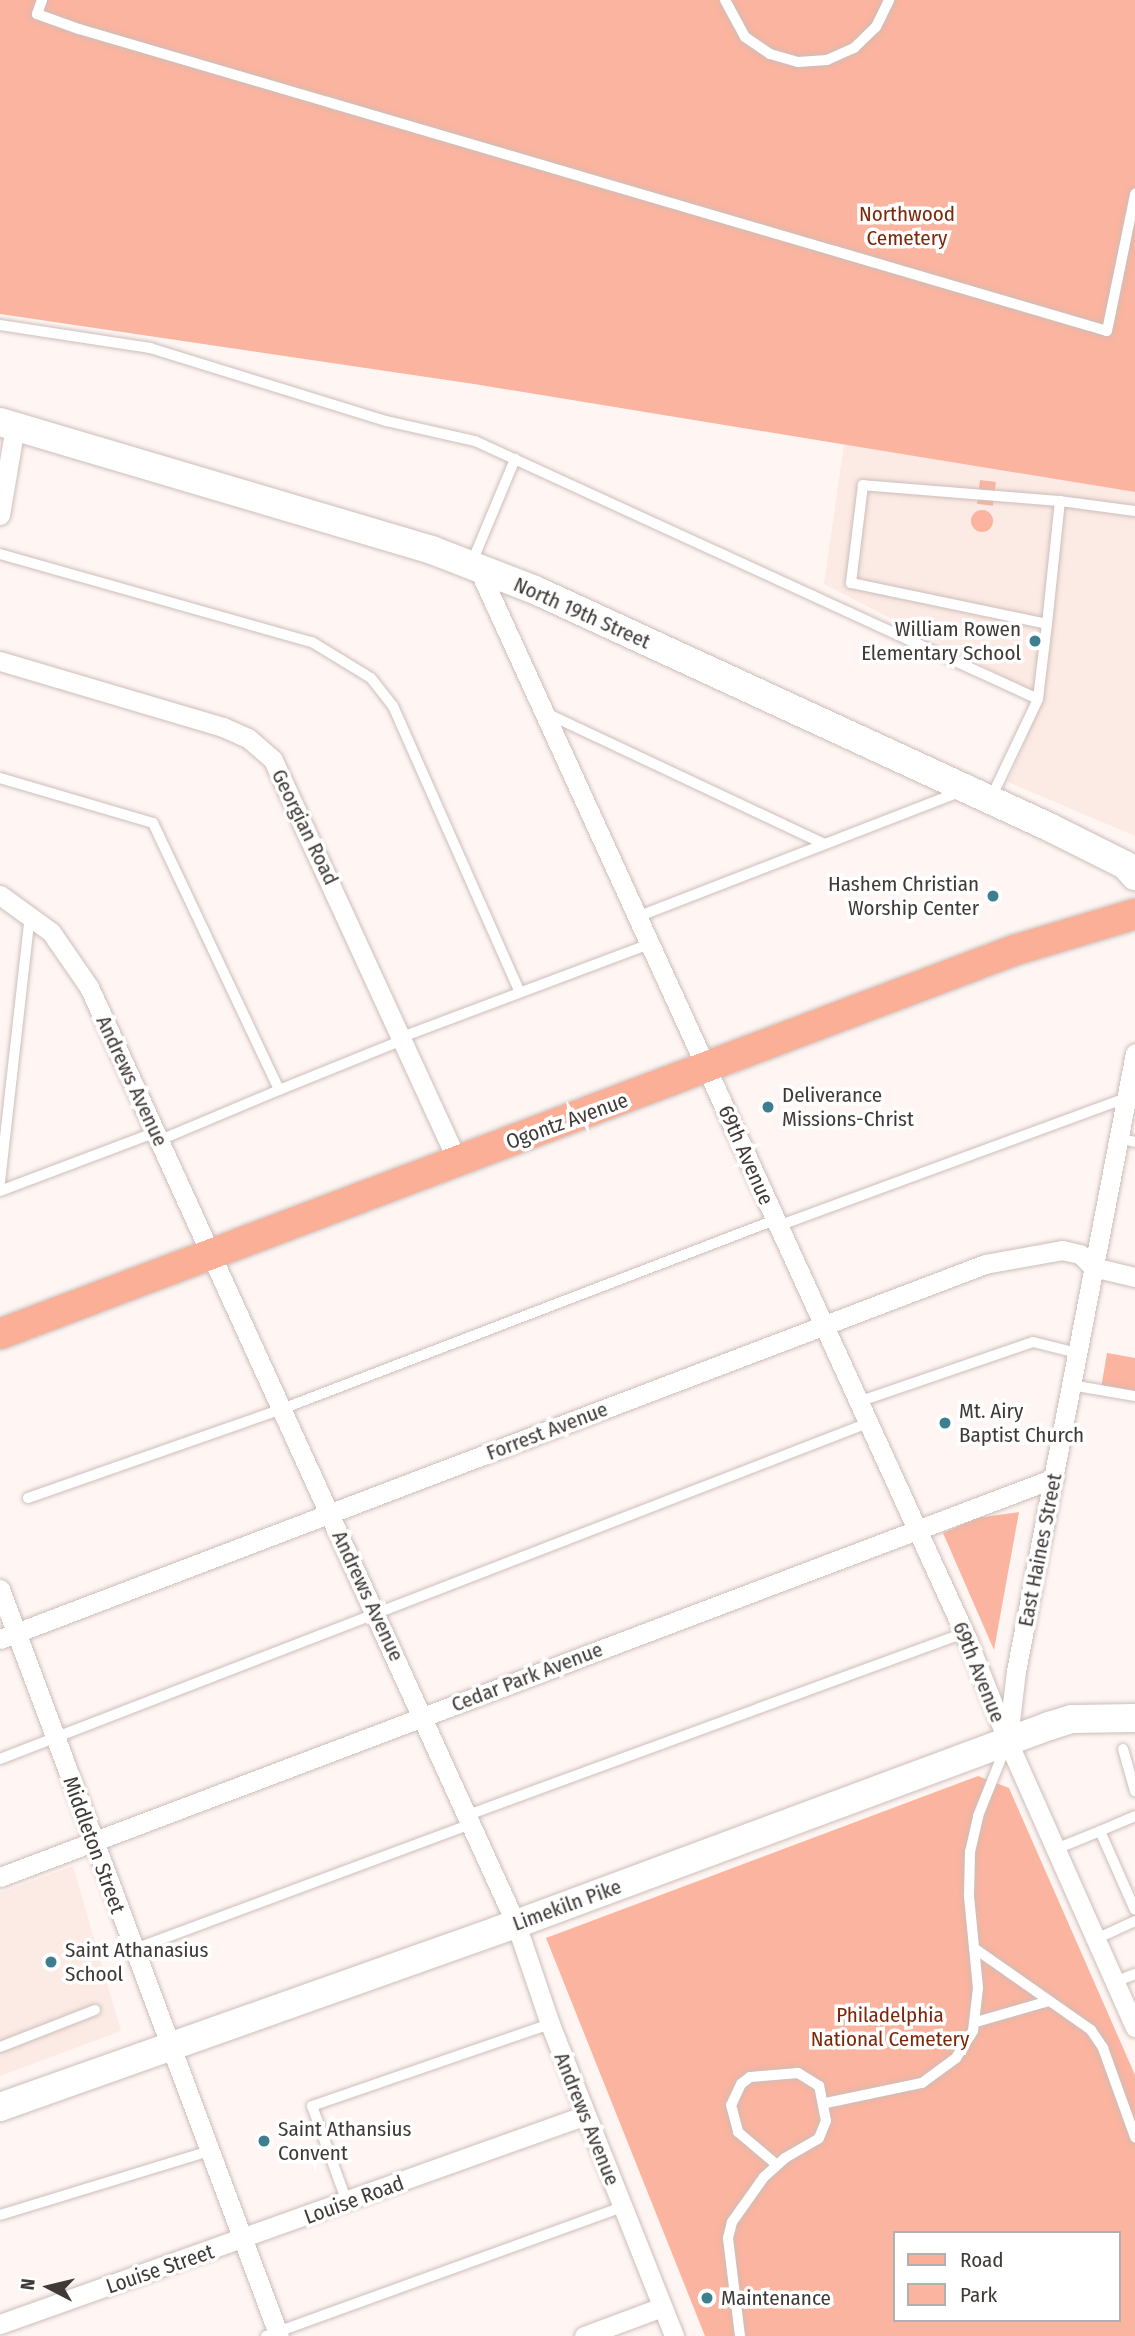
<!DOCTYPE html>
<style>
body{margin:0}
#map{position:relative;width:1135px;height:2336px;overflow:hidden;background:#fff6f3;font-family:"Fira Sans Condensed",sans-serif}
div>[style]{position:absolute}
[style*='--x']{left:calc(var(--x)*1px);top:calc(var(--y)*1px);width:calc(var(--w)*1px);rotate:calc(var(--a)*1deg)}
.built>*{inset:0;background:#fceae4}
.green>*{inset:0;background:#fab49f;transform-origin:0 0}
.round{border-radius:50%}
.roads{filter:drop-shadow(0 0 2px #ccbeba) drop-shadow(0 0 2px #ccbeba)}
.lane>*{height:10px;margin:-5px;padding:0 5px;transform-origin:5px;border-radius:5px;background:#fff}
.street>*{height:19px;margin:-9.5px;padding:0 9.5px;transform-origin:9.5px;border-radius:9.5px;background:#fff}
.secondary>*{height:28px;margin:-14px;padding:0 14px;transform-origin:14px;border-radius:14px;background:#fff}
.primary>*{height:30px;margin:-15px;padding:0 15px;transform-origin:15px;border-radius:15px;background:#fbaf97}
.dots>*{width:19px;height:19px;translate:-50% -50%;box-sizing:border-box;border:4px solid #fff;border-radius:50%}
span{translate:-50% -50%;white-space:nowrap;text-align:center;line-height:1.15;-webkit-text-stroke:7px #fff;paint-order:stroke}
.park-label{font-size:21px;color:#7c2709}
.street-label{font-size:21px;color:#3f3937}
.poi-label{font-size:21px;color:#3f3937}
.right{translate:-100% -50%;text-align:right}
.left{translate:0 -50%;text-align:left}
.legend{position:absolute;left:893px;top:2231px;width:228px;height:91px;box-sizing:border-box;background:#fff;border:2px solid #b2b0af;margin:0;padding:9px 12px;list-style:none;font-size:21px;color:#3f3937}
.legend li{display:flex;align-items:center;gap:14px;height:35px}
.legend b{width:35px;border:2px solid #b2b0af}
.north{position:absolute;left:14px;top:2252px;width:70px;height:70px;-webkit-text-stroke:5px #fff;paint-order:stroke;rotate:277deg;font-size:19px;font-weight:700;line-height:28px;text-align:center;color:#3f3937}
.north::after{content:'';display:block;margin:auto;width:24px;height:32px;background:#3f3937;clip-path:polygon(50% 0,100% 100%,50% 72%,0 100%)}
</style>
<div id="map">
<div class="built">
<div style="clip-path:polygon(844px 444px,1135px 492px,1135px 836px,1008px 782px,1044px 697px,824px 584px)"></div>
<div style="clip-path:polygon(73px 1866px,121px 2031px,0 2076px,0 1893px)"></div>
</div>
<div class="green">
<div style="clip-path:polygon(0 0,1135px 0,1135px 492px,474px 384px,0 314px)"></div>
<div style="left:980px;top:480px;width:16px;height:24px;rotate:7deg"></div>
<div class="round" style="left:971px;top:510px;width:22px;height:22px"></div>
<div style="clip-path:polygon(1107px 1353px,1135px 1358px,1135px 1395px,1101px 1388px)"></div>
<div style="clip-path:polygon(1019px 1512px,994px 1650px,943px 1533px,976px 1518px)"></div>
<div style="clip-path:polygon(evenodd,978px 1776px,1009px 1788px,1135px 2075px,1135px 2336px,705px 2336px,546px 1938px,978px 1776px,895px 2233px,1119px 2233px,1119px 2320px,895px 2320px,895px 2233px)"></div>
</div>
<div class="roads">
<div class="lane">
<div style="--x:42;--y:0;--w:15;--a:110"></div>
<div style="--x:37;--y:14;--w:45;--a:19.7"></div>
<div style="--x:79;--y:29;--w:1071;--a:16.37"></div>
<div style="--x:1107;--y:331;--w:140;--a:-78.4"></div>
<div style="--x:725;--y:0;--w:42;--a:61.6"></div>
<div style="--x:745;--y:37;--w:30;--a:34"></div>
<div style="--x:770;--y:54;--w:29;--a:16"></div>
<div style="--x:798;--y:62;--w:29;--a:-4"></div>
<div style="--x:827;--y:60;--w:30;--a:-24"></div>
<div style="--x:854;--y:48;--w:30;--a:-44"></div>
<div style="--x:876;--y:27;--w:30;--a:-64"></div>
<div style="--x:0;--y:325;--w:152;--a:8.7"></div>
<div style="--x:150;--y:348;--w:247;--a:17.2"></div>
<div style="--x:386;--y:421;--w:91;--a:12.7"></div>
<div style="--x:475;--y:441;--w:619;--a:24.62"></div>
<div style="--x:1060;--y:501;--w:76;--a:7.6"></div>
<div style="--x:0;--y:554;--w:324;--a:15.8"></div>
<div style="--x:312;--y:642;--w:69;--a:31.4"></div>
<div style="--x:371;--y:678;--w:36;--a:52"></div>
<div style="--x:393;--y:706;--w:313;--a:66.1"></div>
<div style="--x:472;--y:562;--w:112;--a:-67.3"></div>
<div style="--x:546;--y:713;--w:308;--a:25.2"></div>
<div style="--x:0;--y:778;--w:159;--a:16.4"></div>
<div style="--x:153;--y:823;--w:295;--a:64.7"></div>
<div style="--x:279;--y:1090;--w:129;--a:157.2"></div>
<div style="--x:992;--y:796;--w:107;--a:-64.6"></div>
<div style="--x:1038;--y:699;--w:76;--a:-83.2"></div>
<div style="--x:1047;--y:624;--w:124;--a:-84"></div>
<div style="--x:1060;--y:501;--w:198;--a:-175.4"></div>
<div style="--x:863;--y:485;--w:99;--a:97"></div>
<div style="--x:851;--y:583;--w:200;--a:11.8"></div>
<div style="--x:637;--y:917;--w:345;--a:-21.2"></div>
<div style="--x:402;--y:1037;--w:264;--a:-20.6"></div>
<div style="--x:279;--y:1090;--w:134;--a:-22"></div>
<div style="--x:1118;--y:1138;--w:17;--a:13"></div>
<div style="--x:0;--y:1182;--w:269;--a:-83.6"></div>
<div style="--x:0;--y:1191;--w:167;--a:-20.7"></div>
<div style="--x:778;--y:1226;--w:371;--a:-20.2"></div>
<div style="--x:1071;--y:1385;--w:65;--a:9.8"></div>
<div style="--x:858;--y:1402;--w:185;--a:-18.9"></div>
<div style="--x:1033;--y:1342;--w:45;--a:14"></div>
<div style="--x:28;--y:1498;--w:269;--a:-19.3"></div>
<div style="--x:282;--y:1409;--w:528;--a:-20.98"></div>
<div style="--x:1123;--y:1749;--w:44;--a:74.1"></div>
<div style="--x:0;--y:1759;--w:931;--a:-21.16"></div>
<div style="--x:468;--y:1815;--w:528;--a:-20.15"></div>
<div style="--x:1100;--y:1831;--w:38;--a:-23"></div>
<div style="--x:1056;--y:1849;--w:48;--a:-22.2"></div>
<div style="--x:1100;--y:1831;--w:86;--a:66.1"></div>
<div style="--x:1096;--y:1939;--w:43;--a:-24.8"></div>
<div style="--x:974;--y:1948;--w:143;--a:35"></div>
<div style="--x:1091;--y:2030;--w:22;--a:56"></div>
<div style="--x:1103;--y:2048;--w:95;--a:70.2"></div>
<div style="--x:132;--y:1950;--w:362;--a:-20.4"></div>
<div style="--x:1115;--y:1982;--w:22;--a:-22"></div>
<div style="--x:976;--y:2022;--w:76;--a:-16"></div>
<div style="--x:0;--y:2047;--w:102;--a:-21.3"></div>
<div style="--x:826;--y:2103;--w:98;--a:-11.8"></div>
<div style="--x:922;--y:2083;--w:42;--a:-36.3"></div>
<div style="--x:956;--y:2058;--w:32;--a:-58"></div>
<div style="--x:973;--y:2031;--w:43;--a:-83.4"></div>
<div style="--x:978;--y:1988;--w:92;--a:-95.6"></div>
<div style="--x:969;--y:1896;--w:44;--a:-88.7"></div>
<div style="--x:970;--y:1852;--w:37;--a:-77"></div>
<div style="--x:978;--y:1816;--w:75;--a:-68.2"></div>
<div style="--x:347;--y:2202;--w:102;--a:-110"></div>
<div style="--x:312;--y:2106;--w:252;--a:-19"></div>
<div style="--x:0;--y:2215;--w:219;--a:-17"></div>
<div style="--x:266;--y:2336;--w:379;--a:-19.9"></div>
<div style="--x:740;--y:2336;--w:99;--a:-97"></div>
<div style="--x:728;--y:2238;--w:16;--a:-76"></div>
<div style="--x:732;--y:2222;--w:55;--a:-54.6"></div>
<div style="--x:764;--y:2177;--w:28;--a:-42"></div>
<div style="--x:785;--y:2158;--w:39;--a:-30"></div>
<div style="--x:819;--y:2138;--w:18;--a:-68"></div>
<div style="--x:826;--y:2121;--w:36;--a:-101"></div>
<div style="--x:819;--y:2086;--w:25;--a:-148"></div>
<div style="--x:798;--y:2073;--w:48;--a:175.2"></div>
<div style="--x:750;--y:2077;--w:11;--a:142"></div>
<div style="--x:741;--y:2084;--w:23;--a:115"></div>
<div style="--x:731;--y:2105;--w:28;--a:75"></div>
<div style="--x:738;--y:2132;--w:50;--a:40.1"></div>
</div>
<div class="street">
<div style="--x:0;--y:515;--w:90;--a:-80.4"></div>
<div style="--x:479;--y:570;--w:1175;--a:65.46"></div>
<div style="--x:967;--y:1639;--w:111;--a:68.3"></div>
<div style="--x:1008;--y:1742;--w:312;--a:66"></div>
<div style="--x:0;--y:661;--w:233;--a:16.5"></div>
<div style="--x:223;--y:727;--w:27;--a:24"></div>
<div style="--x:248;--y:738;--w:33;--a:41"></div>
<div style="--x:273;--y:760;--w:443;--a:65.3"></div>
<div style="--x:0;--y:895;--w:63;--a:36"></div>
<div style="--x:51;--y:932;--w:67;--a:55.4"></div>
<div style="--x:89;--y:987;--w:1030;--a:65.5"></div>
<div style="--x:516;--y:1924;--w:106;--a:71.2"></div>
<div style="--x:550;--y:2024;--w:336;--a:68.3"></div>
<div style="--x:0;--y:1589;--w:797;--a:69.52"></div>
<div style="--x:0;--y:1639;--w:1054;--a:-20.84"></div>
<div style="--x:985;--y:1264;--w:78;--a:-10.3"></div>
<div style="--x:1062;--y:1250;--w:18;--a:13"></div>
<div style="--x:1080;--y:1254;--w:18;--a:45"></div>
<div style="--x:1093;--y:1267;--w:43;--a:13.4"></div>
<div style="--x:1008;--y:1738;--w:67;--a:-83.2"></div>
<div style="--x:1016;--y:1671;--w:629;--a:-79.1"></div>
<div style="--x:0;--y:1877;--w:1127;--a:-20.73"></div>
<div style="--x:0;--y:2324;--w:622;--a:-19.63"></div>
<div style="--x:584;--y:2336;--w:83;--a:-20.4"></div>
</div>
<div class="secondary">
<div style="--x:0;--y:422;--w:451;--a:16.5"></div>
<div style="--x:432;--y:550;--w:110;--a:21.2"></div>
<div style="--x:535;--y:590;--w:566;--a:24.75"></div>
<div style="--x:1049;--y:827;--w:85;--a:26.6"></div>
<div style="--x:1125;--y:865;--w:15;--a:48"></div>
<div style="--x:0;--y:2107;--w:547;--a:-19.53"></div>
<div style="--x:516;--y:1924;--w:569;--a:-20.38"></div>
<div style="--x:1049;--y:1726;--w:24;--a:-17"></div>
<div style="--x:1072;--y:1719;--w:63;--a:-0.9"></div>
</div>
<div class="primary">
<div style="--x:0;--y:1334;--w:1085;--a:-20.72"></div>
<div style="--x:1015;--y:950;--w:125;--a:-16.7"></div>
</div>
</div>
<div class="dots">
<div style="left:1035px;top:641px;background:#3d7f90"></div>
<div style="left:993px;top:896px;background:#3d7f90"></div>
<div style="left:768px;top:1107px;background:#3d7f90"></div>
<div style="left:945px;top:1423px;background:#3d7f90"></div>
<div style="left:51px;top:1962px;background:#3d7f90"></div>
<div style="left:264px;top:2141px;background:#3d7f90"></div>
<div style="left:707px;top:2298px;background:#3d7f90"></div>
</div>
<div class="park-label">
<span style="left:907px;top:226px">Northwood<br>Cemetery</span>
<span style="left:890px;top:2027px">Philadelphia<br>National Cemetery</span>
</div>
<div class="street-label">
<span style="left:582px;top:613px;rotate:24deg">North 19th Street</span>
<span style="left:305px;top:827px;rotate:64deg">Georgian Road</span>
<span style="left:132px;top:1081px;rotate:65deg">Andrews Avenue</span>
<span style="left:567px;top:1121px;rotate:-20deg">Ogontz Avenue</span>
<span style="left:746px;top:1155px;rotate:66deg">69th Avenue</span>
<span style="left:547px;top:1431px;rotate:-21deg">Forrest Avenue</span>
<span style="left:1040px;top:1550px;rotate:-79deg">East Haines Street</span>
<span style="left:368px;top:1596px;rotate:65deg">Andrews Avenue</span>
<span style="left:979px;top:1672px;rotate:68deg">69th Avenue</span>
<span style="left:527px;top:1677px;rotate:-21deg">Cedar Park Avenue</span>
<span style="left:94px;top:1845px;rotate:70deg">Middleton Street</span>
<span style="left:567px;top:1905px;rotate:-20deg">Limekiln Pike</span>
<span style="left:587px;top:2119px;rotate:68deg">Andrews Avenue</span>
<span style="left:354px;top:2200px;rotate:-20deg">Louise Road</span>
<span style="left:160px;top:2269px;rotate:-19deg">Louise Street</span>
</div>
<div class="poi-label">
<span class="right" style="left:1021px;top:641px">William Rowen<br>Elementary School</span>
<span class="right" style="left:979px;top:896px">Hashem Christian<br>Worship Center</span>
<span class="left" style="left:782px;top:1107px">Deliverance<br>Missions-Christ</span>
<span class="left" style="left:959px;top:1423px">Mt. Airy<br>Baptist Church</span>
<span class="left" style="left:65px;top:1962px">Saint Athanasius<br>School</span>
<span class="left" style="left:278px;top:2141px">Saint Athansius<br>Convent</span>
<span class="left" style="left:721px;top:2298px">Maintenance</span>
</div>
<ul class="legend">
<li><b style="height:9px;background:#fbaf97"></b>Road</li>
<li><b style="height:19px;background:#fab49f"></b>Park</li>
</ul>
<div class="north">N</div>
</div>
